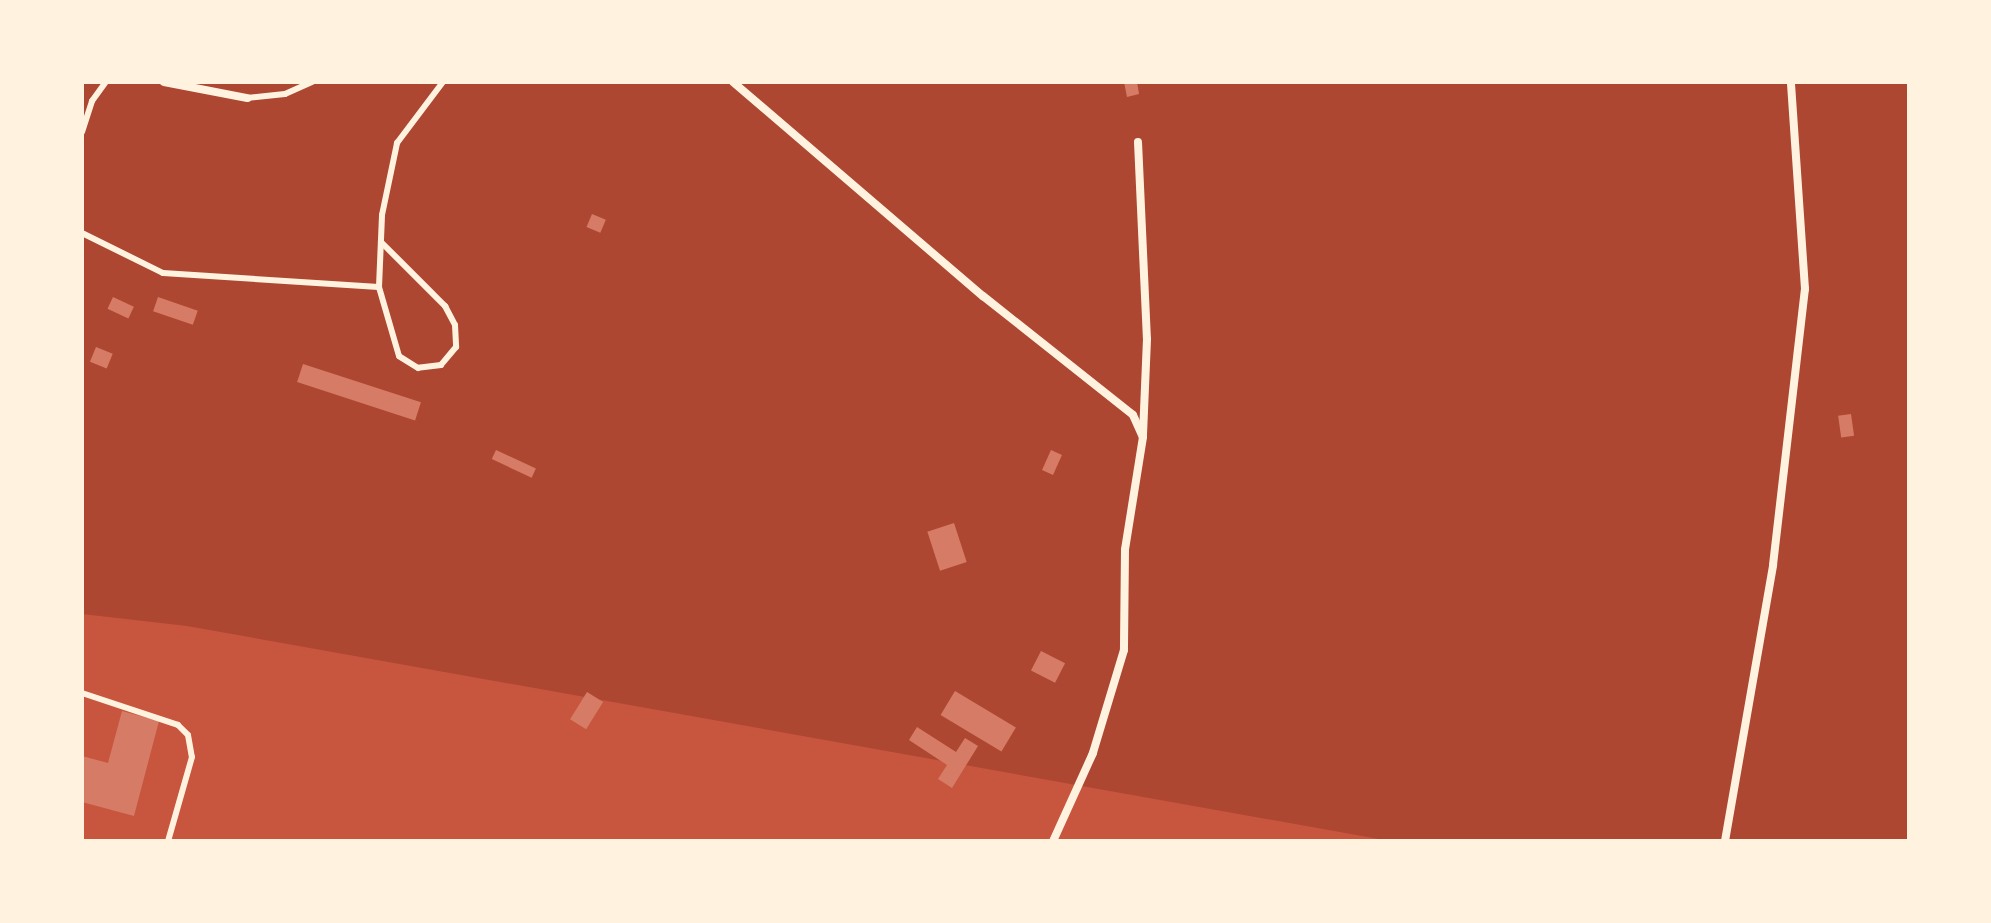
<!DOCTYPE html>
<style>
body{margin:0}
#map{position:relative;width:1991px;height:923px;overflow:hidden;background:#c8553d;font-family:"Fira Sans Condensed",sans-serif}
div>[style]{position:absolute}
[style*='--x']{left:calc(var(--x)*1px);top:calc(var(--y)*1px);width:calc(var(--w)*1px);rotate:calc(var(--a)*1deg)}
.green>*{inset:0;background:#ae4732}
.building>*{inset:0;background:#d67c66;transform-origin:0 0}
.service>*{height:6px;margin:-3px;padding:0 3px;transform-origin:3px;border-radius:3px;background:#fff3e0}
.minor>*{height:8px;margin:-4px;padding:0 4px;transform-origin:4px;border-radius:4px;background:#fff3e0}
span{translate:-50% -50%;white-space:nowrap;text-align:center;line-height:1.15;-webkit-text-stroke:6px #fff3e0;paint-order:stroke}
.frame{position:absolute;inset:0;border:84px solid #fff3e0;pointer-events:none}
</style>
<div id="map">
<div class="green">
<div style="clip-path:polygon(82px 82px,1909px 82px,1909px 841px,1390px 841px,187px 626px,82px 614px)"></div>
</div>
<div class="building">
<div style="clip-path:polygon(1124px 82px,1137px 82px,1139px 94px,1127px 97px)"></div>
<div style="left:592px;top:214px;width:15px;height:14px;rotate:23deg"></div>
<div style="left:113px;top:297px;width:23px;height:13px;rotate:25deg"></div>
<div style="left:158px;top:297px;width:42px;height:15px;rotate:19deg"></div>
<div style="left:96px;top:347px;width:18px;height:16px;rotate:22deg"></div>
<div style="left:303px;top:364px;width:124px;height:19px;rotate:18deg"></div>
<div style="left:1851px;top:414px;width:22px;height:13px;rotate:82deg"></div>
<div style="left:496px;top:450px;width:44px;height:10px;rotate:25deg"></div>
<div style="left:1051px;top:450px;width:12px;height:22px;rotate:24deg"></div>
<div style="left:954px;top:523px;width:41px;height:28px;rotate:72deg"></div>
<div style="left:1041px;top:651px;width:27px;height:22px;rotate:27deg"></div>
<div style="left:955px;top:691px;width:71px;height:28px;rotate:31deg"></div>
<div style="left:587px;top:692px;width:19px;height:32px;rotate:32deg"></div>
<div style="clip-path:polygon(122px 711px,159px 721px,134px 816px,82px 802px,82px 756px,108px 763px)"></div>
<div style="clip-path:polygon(917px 727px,956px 752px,965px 738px,978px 746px,952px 788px,938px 779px,947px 765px,909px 740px)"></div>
</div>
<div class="service">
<div style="--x:247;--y:98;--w:38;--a:-6"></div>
<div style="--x:285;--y:94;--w:30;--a:-24"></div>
<div style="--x:82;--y:132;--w:33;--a:-72"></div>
<div style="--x:92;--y:101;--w:24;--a:-54"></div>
<div style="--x:82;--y:233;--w:90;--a:26.3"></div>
<div style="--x:163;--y:273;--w:216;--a:3.7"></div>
<div style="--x:381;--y:242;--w:91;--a:45"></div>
<div style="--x:445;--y:306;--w:21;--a:62"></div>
<div style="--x:455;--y:325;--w:22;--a:87"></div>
<div style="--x:456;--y:347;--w:23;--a:130"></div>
<div style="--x:441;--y:365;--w:23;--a:173"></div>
<div style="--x:418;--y:368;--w:22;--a:-148"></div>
<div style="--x:399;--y:356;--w:72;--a:-106.2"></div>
<div style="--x:379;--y:287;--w:72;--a:-87.6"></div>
<div style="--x:382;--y:215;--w:74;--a:-78.2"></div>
<div style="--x:397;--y:143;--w:76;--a:-53"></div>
<div style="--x:82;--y:693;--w:101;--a:18.4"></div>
<div style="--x:178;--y:725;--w:14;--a:45"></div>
<div style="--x:188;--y:735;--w:22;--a:80"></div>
<div style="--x:192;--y:757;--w:87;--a:105.9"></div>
</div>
<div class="minor">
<div style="--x:164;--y:82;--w:85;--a:10.9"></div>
<div style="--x:733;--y:82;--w:329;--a:40.6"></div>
<div style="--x:983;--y:296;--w:191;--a:38.4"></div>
<div style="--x:1133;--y:415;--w:24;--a:66"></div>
<div style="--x:1143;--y:437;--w:114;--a:99.1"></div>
<div style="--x:1125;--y:550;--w:100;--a:90.6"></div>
<div style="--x:1124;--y:650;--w:108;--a:106.8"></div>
<div style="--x:1093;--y:753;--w:97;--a:114.4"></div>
<div style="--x:1138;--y:142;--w:197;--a:87.4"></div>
<div style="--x:1147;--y:339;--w:97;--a:92.4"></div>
<div style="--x:1725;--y:841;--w:280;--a:-80.1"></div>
<div style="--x:1773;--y:565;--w:278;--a:-83.4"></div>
<div style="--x:1805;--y:289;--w:207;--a:-93.9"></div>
</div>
<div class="frame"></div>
</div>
